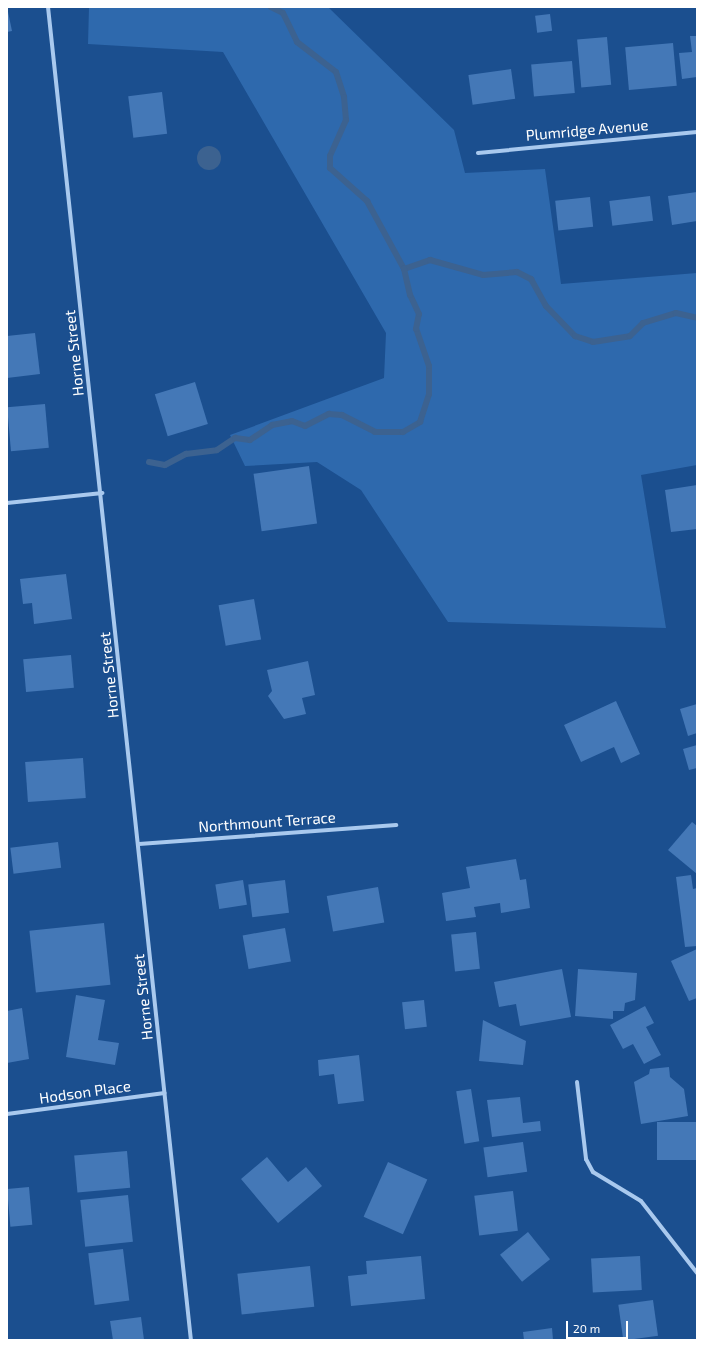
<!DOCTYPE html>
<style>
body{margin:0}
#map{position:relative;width:704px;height:1347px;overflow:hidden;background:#1b4f8f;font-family:"Exo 2",sans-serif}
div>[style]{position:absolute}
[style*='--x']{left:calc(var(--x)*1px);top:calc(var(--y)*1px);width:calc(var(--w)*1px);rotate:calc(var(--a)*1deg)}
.green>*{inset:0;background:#2e69ad}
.water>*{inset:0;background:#3c6290}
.round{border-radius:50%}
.stream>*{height:6px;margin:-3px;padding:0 3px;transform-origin:3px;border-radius:3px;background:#3c6290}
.building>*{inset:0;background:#4478b7;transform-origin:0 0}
.street>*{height:4px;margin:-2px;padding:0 2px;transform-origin:2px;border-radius:2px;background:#a9c9ee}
span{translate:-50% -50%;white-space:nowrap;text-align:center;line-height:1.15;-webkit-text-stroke:3px #1b4f8f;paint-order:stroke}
.street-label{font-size:15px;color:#fff}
.frame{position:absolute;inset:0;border:8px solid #fff;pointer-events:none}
.scale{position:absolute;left:566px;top:1321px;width:62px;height:18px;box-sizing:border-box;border:2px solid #fff;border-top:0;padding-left:5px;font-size:12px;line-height:14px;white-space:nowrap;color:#fff;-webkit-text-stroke:3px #1b4f8f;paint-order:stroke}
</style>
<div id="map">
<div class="green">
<div style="clip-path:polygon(89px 7px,328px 7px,454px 130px,465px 173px,545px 169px,561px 284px,697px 273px,697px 465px,641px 475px,666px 628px,448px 622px,361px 490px,317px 462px,245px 466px,230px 435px,384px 378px,386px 333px,223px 52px,88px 44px)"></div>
</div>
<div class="water">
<div class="round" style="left:197px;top:146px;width:24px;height:24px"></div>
</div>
<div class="stream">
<div style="--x:271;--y:7;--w:13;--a:27"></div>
<div style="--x:283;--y:13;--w:32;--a:64"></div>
<div style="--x:297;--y:42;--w:49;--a:37.6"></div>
<div style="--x:336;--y:72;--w:26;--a:72"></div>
<div style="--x:344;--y:97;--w:23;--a:85"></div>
<div style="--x:346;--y:120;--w:39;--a:114"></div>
<div style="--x:330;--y:156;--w:12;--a:90"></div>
<div style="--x:330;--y:168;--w:50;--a:41.7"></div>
<div style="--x:367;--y:201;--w:77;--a:61.4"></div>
<div style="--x:404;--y:269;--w:28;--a:-19"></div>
<div style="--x:430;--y:260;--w:55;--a:15.8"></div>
<div style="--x:483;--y:275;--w:34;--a:-5"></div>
<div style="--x:517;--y:272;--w:16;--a:27"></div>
<div style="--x:531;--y:279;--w:31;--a:61"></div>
<div style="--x:546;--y:306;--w:42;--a:46"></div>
<div style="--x:575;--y:336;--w:19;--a:18"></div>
<div style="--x:593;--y:342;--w:37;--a:-9"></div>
<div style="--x:630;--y:336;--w:18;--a:-45"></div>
<div style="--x:643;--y:323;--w:34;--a:-17"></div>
<div style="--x:676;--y:313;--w:22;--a:13"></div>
<div style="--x:149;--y:462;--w:16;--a:11"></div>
<div style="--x:165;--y:465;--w:24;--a:-28"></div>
<div style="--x:186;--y:454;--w:31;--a:-7"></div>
<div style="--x:217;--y:450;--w:22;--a:-34"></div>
<div style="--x:235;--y:438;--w:15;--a:8"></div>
<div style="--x:250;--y:440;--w:27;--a:-34"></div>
<div style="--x:272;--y:425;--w:20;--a:-11"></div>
<div style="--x:292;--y:421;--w:14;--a:21"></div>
<div style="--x:305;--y:426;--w:27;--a:-27"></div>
<div style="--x:329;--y:414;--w:13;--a:4"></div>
<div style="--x:342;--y:415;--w:37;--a:27"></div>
<div style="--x:375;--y:432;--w:28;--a:0"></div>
<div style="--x:403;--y:432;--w:20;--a:-30"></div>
<div style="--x:420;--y:422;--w:29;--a:-72"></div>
<div style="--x:429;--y:394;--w:28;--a:-90"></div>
<div style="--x:429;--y:366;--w:39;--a:-109"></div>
<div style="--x:416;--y:329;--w:15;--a:-79"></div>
<div style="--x:419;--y:314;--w:21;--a:-115"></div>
<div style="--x:410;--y:295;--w:27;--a:-103"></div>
</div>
<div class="building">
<div style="clip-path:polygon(7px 7px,12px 31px,7px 32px)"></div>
<div style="left:550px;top:14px;width:17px;height:15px;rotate:83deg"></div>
<div style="clip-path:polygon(690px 36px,697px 36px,697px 77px,682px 79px,679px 53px,692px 52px)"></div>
<div style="left:607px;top:37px;width:48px;height:30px;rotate:85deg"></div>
<div style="left:673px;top:43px;width:43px;height:48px;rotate:85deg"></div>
<div style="left:572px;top:61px;width:32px;height:41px;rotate:85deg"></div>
<div style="left:511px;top:69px;width:30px;height:43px;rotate:82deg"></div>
<div style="left:162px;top:92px;width:42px;height:34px;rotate:83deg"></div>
<div style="clip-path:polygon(697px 192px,697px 221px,672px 225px,668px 196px)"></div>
<div style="left:650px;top:196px;width:25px;height:41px;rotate:83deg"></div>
<div style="left:590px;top:197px;width:30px;height:35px;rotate:84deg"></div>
<div style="clip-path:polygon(35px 333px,40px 374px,7px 378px,7px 336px)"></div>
<div style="left:195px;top:382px;width:44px;height:42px;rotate:73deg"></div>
<div style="left:45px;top:404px;width:44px;height:38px;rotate:85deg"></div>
<div style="left:309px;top:466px;width:58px;height:56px;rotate:82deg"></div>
<div style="clip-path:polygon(697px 485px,697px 529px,671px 532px,665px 490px)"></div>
<div style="clip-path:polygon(66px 574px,72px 619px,34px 624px,32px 603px,23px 604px,20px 579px)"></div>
<div style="left:254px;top:599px;width:41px;height:36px;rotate:80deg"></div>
<div style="left:71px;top:655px;width:33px;height:48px;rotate:85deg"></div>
<div style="clip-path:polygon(308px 661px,315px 695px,302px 698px,306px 714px,284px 719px,268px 696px,272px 691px,267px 670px)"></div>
<div style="clip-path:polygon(616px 701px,640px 754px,621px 763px,614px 747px,581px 762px,564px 725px)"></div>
<div style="clip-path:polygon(697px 704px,697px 733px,688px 736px,680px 709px)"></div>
<div style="clip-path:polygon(697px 745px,697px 768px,689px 770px,683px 749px)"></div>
<div style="left:83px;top:758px;width:40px;height:58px;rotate:86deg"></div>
<div style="clip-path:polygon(692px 822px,697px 826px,697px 874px,668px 850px)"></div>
<div style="left:58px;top:842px;width:26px;height:48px;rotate:83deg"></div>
<div style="clip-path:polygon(516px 859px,520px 880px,526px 879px,530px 908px,501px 913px,500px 903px,474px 907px,476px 917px,446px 921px,442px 893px,470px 888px,466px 867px)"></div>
<div style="clip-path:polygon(691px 875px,693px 889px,697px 888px,697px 946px,685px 947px,676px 877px)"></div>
<div style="left:243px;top:880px;width:25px;height:28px;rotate:81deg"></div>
<div style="left:285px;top:880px;width:33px;height:37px;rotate:83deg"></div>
<div style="left:378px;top:887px;width:36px;height:52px;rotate:80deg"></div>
<div style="left:104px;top:923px;width:62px;height:75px;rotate:84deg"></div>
<div style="left:285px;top:928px;width:34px;height:43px;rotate:80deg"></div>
<div style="left:476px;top:932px;width:37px;height:25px;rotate:84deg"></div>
<div style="clip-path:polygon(697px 949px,697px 998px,689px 1001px,671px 961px)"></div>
<div style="clip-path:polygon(562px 969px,571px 1017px,520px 1026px,516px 1004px,499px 1007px,494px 982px)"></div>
<div style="clip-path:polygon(578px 969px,637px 973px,635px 1000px,625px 1003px,624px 1011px,613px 1011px,613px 1019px,575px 1016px)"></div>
<div style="clip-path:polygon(76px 995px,105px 1000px,98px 1040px,119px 1043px,115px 1065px,66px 1057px)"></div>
<div style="left:424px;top:1000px;width:27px;height:22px;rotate:84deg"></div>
<div style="clip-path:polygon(645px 1006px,654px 1023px,646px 1027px,661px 1055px,644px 1064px,633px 1044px,623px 1049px,610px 1025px)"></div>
<div style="clip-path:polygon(22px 1008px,29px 1059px,7px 1063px,7px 1011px)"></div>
<div style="clip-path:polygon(483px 1020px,526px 1041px,523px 1065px,479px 1061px)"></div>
<div style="clip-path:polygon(359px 1055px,364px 1101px,338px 1104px,334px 1074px,319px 1076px,318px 1060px)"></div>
<div style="clip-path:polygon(669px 1067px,670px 1077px,684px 1089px,688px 1116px,641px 1124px,634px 1082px,649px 1074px,650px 1069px)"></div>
<div style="left:471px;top:1089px;width:53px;height:15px;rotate:81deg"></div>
<div style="clip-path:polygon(520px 1097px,523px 1123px,540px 1121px,541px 1131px,492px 1137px,487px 1100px)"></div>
<div style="left:697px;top:1122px;width:38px;height:40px;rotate:90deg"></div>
<div style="left:523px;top:1142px;width:30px;height:40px;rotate:82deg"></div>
<div style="left:127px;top:1151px;width:37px;height:53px;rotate:85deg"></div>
<div style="clip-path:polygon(267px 1157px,288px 1182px,306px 1167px,322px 1186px,278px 1223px,241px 1179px)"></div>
<div style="left:388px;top:1162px;width:43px;height:60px;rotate:24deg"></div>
<div style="left:29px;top:1187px;width:38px;height:22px;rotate:85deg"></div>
<div style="left:513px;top:1191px;width:40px;height:39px;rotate:83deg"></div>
<div style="left:128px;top:1195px;width:47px;height:48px;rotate:84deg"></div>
<div style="left:528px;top:1232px;width:35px;height:36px;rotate:51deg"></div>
<div style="left:123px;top:1249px;width:52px;height:35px;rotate:83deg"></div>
<div style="clip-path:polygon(421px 1256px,425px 1299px,351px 1306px,348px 1276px,367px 1274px,366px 1261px)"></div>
<div style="left:640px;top:1256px;width:34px;height:49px;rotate:87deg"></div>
<div style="left:310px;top:1266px;width:41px;height:73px;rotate:84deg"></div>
<div style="left:653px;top:1300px;width:36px;height:35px;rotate:82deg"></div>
<div style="clip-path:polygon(141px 1317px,144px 1340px,113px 1340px,110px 1321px)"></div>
<div style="clip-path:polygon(552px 1328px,553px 1340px,524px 1340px,523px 1332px)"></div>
</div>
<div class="street">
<div style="--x:48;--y:7;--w:1341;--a:83.88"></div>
<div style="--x:478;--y:153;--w:220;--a:-5.5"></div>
<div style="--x:7;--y:503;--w:96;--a:-6"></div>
<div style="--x:139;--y:844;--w:258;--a:-4.2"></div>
<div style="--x:577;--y:1082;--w:78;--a:83.3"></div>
<div style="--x:586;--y:1159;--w:15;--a:62"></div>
<div style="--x:593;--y:1172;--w:56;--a:31.1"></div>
<div style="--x:641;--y:1201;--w:91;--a:52.1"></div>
<div style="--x:7;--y:1114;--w:159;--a:-7.6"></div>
</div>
<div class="street-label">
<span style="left:587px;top:130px;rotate:-5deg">Plumridge Avenue</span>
<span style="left:74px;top:353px;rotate:-96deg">Horne Street</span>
<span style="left:109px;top:675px;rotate:-96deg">Horne Street</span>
<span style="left:267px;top:822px;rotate:-4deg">Northmount Terrace</span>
<span style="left:143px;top:997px;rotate:-96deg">Horne Street</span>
<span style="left:85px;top:1092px;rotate:-8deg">Hodson Place</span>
</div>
<div class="frame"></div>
<div class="scale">20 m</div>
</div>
